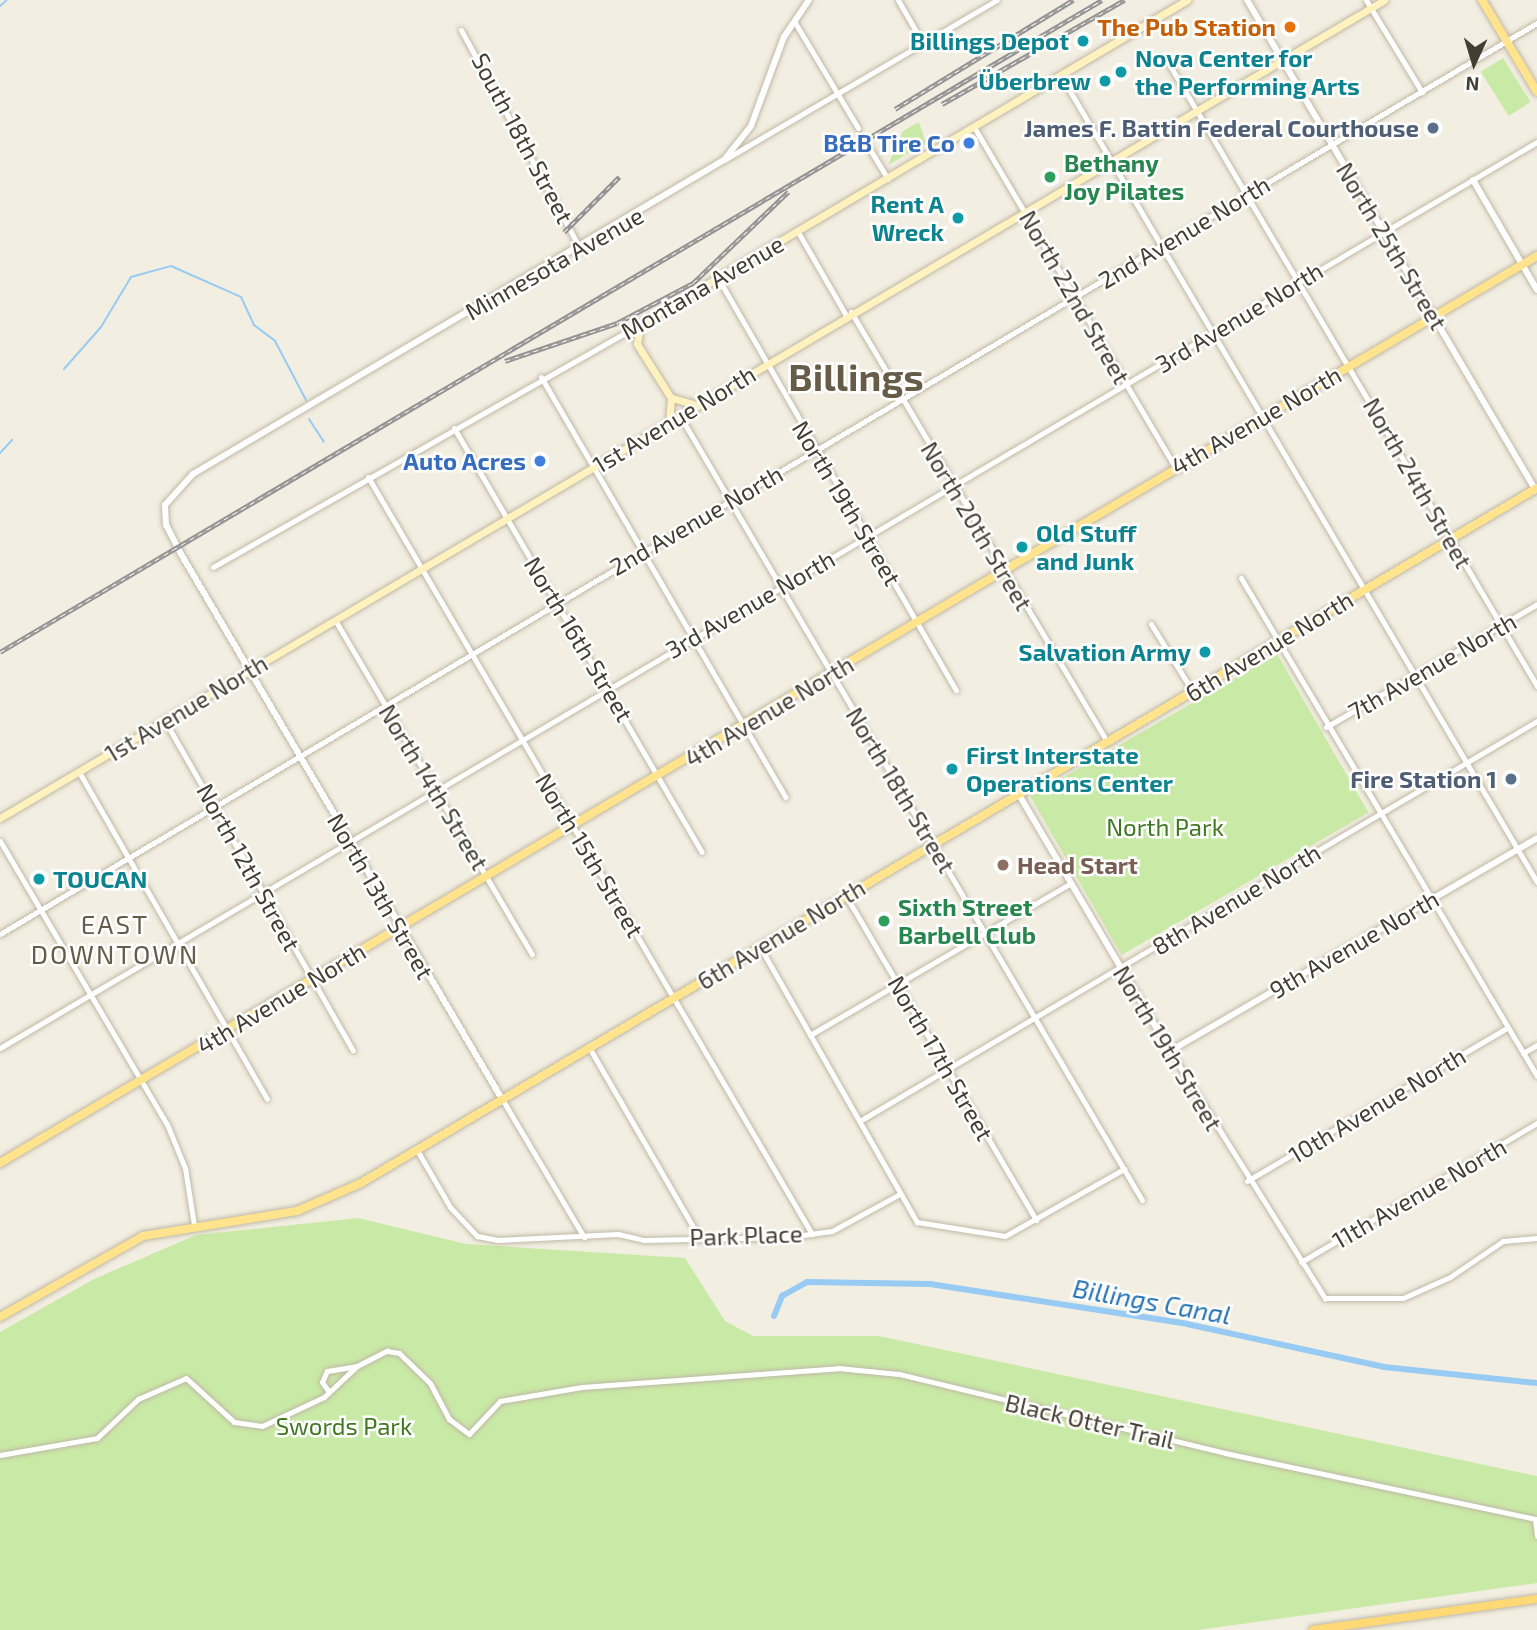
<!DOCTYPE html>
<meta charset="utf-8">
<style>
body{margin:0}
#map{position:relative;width:1537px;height:1630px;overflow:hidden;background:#f2eee1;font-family:"Exo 2",sans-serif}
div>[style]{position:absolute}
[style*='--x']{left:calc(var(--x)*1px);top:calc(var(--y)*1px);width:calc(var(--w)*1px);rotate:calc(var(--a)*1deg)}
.green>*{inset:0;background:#c9eaa6;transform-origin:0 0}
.stream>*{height:2px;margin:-1px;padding:0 1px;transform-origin:1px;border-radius:1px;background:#98cbf4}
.canal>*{height:6px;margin:-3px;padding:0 3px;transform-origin:3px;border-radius:3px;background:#98cbf4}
.minor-tunnel>*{height:5px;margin-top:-2.5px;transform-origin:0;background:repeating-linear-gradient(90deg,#cfcbbe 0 5px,transparent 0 7.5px)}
.roads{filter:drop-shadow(0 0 2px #c0b9a6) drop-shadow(0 0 2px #c0b9a6)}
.minor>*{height:5px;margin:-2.5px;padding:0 2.5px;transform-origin:2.5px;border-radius:2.5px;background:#fff}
.tertiary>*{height:6px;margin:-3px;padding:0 3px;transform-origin:3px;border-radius:3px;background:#fff}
.secondary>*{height:7px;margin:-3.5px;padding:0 3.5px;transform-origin:3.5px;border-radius:3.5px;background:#fff2be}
.primary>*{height:8px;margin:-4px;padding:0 4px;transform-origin:4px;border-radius:4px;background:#ffe38d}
.trunk>*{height:8px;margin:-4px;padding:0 4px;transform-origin:4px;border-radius:4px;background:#ffd976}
.rail>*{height:4.5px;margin-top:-2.25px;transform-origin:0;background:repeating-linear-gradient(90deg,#fff 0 5px,#939393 0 10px);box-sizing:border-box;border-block:2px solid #939393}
.dots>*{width:19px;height:19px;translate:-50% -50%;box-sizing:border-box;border:4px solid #fff;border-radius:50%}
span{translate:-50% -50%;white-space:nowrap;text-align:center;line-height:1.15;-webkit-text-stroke:5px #fff;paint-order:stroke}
.food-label{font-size:24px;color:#c56008;font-weight:700}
.right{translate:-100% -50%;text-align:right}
.culture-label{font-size:24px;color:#0d838f;font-weight:700}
.left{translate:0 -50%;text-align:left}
.service-label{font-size:24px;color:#4e5e75;font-weight:700}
.street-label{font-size:24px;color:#433d32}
.shop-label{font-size:24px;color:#366cbe;font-weight:700}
.leisure-label{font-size:24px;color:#27864d;font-weight:700}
.park-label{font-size:24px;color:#407822}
.education-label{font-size:24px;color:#785e54;font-weight:700}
.neighbourhood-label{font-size:26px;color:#675c48;letter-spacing:2px}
.water-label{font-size:26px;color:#2573b5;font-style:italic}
.town-label{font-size:38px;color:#675c48;font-weight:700}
.north{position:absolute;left:1439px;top:28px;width:70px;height:70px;-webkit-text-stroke:5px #fff;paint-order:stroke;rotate:184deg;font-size:19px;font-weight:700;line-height:28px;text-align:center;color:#433d32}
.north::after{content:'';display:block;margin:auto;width:24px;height:32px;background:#433d32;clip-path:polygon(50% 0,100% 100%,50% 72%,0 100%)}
</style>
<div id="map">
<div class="green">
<div style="left:1503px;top:58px;width:52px;height:26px;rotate:58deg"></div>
<div style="clip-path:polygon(919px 122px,925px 140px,943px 134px,888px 165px,903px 131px)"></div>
<div style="left:1277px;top:654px;width:183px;height:285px;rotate:60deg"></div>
<div style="clip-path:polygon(358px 1218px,466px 1244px,685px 1258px,725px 1321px,753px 1336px,879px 1336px,1537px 1476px,1537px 1583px,1198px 1630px,0 1630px,0 1332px,94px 1279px,196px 1235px)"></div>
</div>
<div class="stream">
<div style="--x:0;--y:6;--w:9;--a:-41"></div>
<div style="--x:64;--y:369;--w:56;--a:-48.6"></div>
<div style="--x:101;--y:327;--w:58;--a:-59"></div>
<div style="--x:131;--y:277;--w:41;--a:-15.4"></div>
<div style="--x:171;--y:266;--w:77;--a:23.9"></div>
<div style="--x:241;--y:297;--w:31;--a:65"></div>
<div style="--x:254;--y:325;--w:26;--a:37"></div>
<div style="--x:275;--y:341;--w:67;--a:62.3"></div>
<div style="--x:309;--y:419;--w:27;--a:57"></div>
<div style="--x:0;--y:453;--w:18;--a:-47"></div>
</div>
<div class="canal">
<div style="--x:774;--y:1316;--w:22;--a:-68"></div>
<div style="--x:782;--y:1296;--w:29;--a:-29"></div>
<div style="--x:807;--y:1282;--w:123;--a:0.9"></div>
<div style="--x:930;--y:1284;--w:260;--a:8.8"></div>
<div style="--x:1187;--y:1324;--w:202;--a:12.3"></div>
<div style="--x:1384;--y:1367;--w:154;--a:6"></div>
</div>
<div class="minor-tunnel">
<div style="--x:858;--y:128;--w:17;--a:62"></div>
</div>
<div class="roads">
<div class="minor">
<div style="--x:898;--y:0;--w:52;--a:60"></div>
<div style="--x:1366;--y:0;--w:108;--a:58.7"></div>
<div style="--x:794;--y:21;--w:125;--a:59.1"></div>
<div style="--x:461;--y:30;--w:248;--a:61.4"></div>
<div style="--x:1169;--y:64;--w:723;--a:59.39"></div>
<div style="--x:1061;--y:76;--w:936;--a:59.44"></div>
<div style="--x:974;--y:127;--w:395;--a:59.4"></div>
<div style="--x:866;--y:143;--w:42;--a:58.6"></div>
<div style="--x:724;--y:160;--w:316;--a:-30.4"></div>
<div style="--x:798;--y:232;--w:96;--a:60"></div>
<div style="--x:718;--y:278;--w:476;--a:60"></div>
<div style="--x:851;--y:312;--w:498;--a:59.2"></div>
<div style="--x:541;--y:377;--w:486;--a:59.8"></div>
<div style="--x:680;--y:416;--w:910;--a:59.49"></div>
<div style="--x:454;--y:428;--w:491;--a:59.7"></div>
<div style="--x:368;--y:477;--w:878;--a:59.61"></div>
<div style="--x:213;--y:567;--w:491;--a:-29.6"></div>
<div style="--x:1241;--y:578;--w:579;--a:59.27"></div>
<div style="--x:335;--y:620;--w:388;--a:59.5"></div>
<div style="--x:1151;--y:624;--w:80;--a:58.3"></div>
<div style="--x:165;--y:721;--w:379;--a:60.3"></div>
<div style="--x:1326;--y:727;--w:244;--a:-30.2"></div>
<div style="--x:79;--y:772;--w:377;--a:60.1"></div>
<div style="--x:0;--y:841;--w:329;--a:59.5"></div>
<div style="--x:167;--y:1124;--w:48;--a:67.8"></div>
<div style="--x:185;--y:1168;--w:58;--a:81"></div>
<div style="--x:846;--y:896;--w:376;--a:59.6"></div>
<div style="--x:0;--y:934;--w:1787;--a:-30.66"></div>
<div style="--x:760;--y:947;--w:317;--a:60.3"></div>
<div style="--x:917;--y:1222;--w:89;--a:9"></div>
<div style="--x:1005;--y:1236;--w:137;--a:-29.4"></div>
<div style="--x:810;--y:1035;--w:302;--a:-30.2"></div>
<div style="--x:0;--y:1048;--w:1784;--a:-30.52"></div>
<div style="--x:590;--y:1049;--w:215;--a:59.9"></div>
<div style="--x:1170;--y:1051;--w:292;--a:57.9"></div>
<div style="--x:1325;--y:1298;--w:78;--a:0"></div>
<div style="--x:1403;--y:1298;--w:51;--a:-24.1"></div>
<div style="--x:1450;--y:1277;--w:64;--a:-34.2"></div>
<div style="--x:1503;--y:1241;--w:34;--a:-5"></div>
<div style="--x:1523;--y:1053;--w:16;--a:-30"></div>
<div style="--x:502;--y:1099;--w:161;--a:59.3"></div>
<div style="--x:863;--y:1119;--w:783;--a:-30.56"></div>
<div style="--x:417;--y:1150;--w:66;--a:59.9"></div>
<div style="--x:450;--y:1207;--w:40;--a:47"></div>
<div style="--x:477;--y:1236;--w:20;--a:11"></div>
<div style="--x:497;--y:1240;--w:121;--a:-2.8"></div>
<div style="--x:618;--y:1234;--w:27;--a:13"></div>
<div style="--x:644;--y:1240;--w:145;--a:-1.2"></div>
<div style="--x:789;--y:1237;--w:43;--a:-7.9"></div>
<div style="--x:832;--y:1231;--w:77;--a:-28.6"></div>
<div style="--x:1247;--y:1181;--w:302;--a:-30.5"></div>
<div style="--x:1301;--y:1262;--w:274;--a:-30.5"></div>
<div style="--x:329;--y:1392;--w:12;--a:-125"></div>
<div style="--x:322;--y:1382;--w:12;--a:-66"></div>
<div style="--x:327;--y:1371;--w:30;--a:-9"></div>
<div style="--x:0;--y:1455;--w:98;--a:-9.9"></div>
<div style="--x:97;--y:1438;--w:57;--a:-43.6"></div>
<div style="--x:138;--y:1399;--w:52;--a:-23.6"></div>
<div style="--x:186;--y:1378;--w:65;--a:42.5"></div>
<div style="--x:234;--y:1422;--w:28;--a:8"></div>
<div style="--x:262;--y:1426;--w:68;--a:-25.1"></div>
<div style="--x:324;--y:1397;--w:45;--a:-43.2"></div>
<div style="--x:357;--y:1366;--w:34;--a:-27"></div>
<div style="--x:387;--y:1351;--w:12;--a:9"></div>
<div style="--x:399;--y:1353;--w:43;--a:44.1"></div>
<div style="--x:430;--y:1383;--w:41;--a:62.2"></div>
<div style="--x:449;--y:1419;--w:25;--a:37"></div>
<div style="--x:469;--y:1434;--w:45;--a:-46.8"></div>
<div style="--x:500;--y:1401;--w:83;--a:-9.7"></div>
<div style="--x:582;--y:1387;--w:257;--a:-4.2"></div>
<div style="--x:838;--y:1368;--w:61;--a:5.6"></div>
<div style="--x:899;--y:1374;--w:335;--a:13.6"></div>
<div style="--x:1225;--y:1453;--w:317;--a:12"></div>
<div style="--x:1535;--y:1519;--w:17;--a:83"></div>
</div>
<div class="tertiary">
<div style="--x:1247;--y:0;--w:568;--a:59.5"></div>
<div style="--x:1473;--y:180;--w:127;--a:59.8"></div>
<div style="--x:1018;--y:793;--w:299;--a:59.5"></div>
<div style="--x:1170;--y:1051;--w:424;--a:-30.1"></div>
<div style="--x:502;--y:1099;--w:633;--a:-120.5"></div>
<div style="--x:181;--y:554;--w:33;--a:-117"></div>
<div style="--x:166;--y:525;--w:20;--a:-93"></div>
<div style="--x:165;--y:505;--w:42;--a:-47.9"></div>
<div style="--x:193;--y:474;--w:617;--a:-30.6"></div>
<div style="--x:724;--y:160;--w:43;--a:-51.5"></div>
<div style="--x:751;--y:126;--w:95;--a:-69.7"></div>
<div style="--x:784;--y:37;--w:45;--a:-56"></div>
</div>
<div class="secondary">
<div style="--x:672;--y:398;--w:25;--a:16"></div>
<div style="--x:669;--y:422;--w:24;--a:-85"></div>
<div style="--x:671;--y:398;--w:64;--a:-122.2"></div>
<div style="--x:637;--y:344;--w:20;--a:-81"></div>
<div style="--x:640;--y:324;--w:636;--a:-30.64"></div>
<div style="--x:0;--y:818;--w:1608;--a:-30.58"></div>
</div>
<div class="primary">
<div style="--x:1482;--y:0;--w:107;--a:59.1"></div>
<div style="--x:0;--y:1163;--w:1785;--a:-30.55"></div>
<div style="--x:0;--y:1317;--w:164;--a:-29.5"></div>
<div style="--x:143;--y:1236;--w:156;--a:-9.2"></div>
<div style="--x:297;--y:1211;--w:70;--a:-23.6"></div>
<div style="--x:361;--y:1183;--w:1366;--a:-30.58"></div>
</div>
<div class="trunk">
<div style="--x:1313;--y:1630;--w:226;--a:-7.9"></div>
</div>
</div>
<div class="rail">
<div style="--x:942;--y:104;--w:210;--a:-29.7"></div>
<div style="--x:895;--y:109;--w:209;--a:-31.5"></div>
<div style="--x:564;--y:232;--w:78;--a:-45"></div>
<div style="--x:505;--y:361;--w:118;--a:-18.7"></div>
<div style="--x:617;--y:323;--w:86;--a:-27.8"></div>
<div style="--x:693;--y:283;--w:132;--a:-43.8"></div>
<div style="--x:0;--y:652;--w:1280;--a:-30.61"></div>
</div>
<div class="dots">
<div style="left:1290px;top:27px;background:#e8710a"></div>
<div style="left:1083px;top:41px;background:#0f9aa8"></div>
<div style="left:1121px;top:72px;background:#0f9aa8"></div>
<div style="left:1105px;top:81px;background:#0f9aa8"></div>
<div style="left:1433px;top:128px;background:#5c6f8a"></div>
<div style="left:969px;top:143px;background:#3f7fe0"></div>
<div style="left:1050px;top:177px;background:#2e9e5b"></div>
<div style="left:958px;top:218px;background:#0f9aa8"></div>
<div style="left:540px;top:461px;background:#3f7fe0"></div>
<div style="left:1022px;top:547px;background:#0f9aa8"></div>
<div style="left:1205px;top:652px;background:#0f9aa8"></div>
<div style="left:952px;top:769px;background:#0f9aa8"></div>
<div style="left:1511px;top:779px;background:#5c6f8a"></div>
<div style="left:1003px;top:865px;background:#8d6e63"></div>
<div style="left:39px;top:879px;background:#0f9aa8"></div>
<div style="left:884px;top:921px;background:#2e9e5b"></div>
</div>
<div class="food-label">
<span class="right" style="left:1276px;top:27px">The Pub Station</span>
</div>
<div class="culture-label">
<span class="right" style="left:1069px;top:41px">Billings Depot</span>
<span class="left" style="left:1135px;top:72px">Nova Center for<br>the Performing Arts</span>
<span class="right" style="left:1091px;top:81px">Überbrew</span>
<span class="right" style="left:944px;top:218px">Rent A<br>Wreck</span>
<span class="left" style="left:1036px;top:547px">Old Stuff<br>and Junk</span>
<span class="right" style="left:1191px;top:652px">Salvation Army</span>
<span class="left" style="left:966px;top:769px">First Interstate<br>Operations Center</span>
<span class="left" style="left:53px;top:879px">TOUCAN</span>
</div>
<div class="service-label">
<span class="right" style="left:1419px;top:128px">James F. Battin Federal Courthouse</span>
<span class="right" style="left:1497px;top:779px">Fire Station 1</span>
</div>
<div class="street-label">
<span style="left:523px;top:138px;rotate:62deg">South 18th Street</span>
<span style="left:1184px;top:232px;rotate:-31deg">2nd Avenue North</span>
<span style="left:1392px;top:246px;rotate:59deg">North 25th Street</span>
<span style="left:554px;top:263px;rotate:-30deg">Minnesota Avenue</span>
<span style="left:702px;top:287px;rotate:-30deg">Montana Avenue</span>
<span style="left:1075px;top:297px;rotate:60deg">North 22nd Street</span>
<span style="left:1239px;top:317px;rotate:-31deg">3rd Avenue North</span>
<span style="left:674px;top:419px;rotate:-31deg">1st Avenue North</span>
<span style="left:1256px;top:420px;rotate:-30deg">4th Avenue North</span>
<span style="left:1418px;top:483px;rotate:60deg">North 24th Street</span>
<span style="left:847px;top:503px;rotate:59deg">North 19th Street</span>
<span style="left:696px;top:520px;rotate:-30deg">2nd Avenue North</span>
<span style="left:977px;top:526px;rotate:59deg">North 20th Street</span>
<span style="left:750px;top:604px;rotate:-30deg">3rd Avenue North</span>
<span style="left:579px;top:639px;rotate:59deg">North 16th Street</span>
<span style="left:1269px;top:646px;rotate:-31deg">6th Avenue North</span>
<span style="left:1432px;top:666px;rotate:-30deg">7th Avenue North</span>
<span style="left:186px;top:708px;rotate:-31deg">1st Avenue North</span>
<span style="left:769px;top:711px;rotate:-31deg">4th Avenue North</span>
<span style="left:434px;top:787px;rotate:59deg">North 14th Street</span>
<span style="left:901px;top:790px;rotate:59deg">North 18th Street</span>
<span style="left:590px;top:855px;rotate:59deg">North 15th Street</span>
<span style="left:249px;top:867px;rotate:61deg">North 12th Street</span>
<span style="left:381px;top:896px;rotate:60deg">North 13th Street</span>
<span style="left:1236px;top:899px;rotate:-31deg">8th Avenue North</span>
<span style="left:781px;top:934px;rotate:-31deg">6th Avenue North</span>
<span style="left:1354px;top:944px;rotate:-30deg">9th Avenue North</span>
<span style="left:281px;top:998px;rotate:-31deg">4th Avenue North</span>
<span style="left:1168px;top:1048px;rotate:59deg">North 19th Street</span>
<span style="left:941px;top:1058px;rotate:60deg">North 17th Street</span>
<span style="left:1377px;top:1105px;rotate:-31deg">10th Avenue North</span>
<span style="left:1419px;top:1193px;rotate:-30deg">11th Avenue North</span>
<span style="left:746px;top:1235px;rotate:-2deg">Park Place</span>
<span style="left:1090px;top:1421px;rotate:13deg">Black Otter Trail</span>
</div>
<div class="shop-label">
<span class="right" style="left:955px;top:143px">B&amp;B Tire Co</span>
<span class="right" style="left:526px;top:461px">Auto Acres</span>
</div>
<div class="leisure-label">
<span class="left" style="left:1064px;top:177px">Bethany<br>Joy Pilates</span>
<span class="left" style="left:898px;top:921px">Sixth Street<br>Barbell Club</span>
</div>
<div class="park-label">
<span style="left:1165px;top:827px">North Park</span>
<span style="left:344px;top:1426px">Swords Park</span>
</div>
<div class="education-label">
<span class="left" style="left:1017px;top:865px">Head Start</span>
</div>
<div class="neighbourhood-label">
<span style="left:115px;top:939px">EAST<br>DOWNTOWN</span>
</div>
<div class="water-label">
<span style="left:1152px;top:1301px;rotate:10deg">Billings Canal</span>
</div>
<div class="town-label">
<span style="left:856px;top:377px">Billings</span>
</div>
<div class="north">N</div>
</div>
